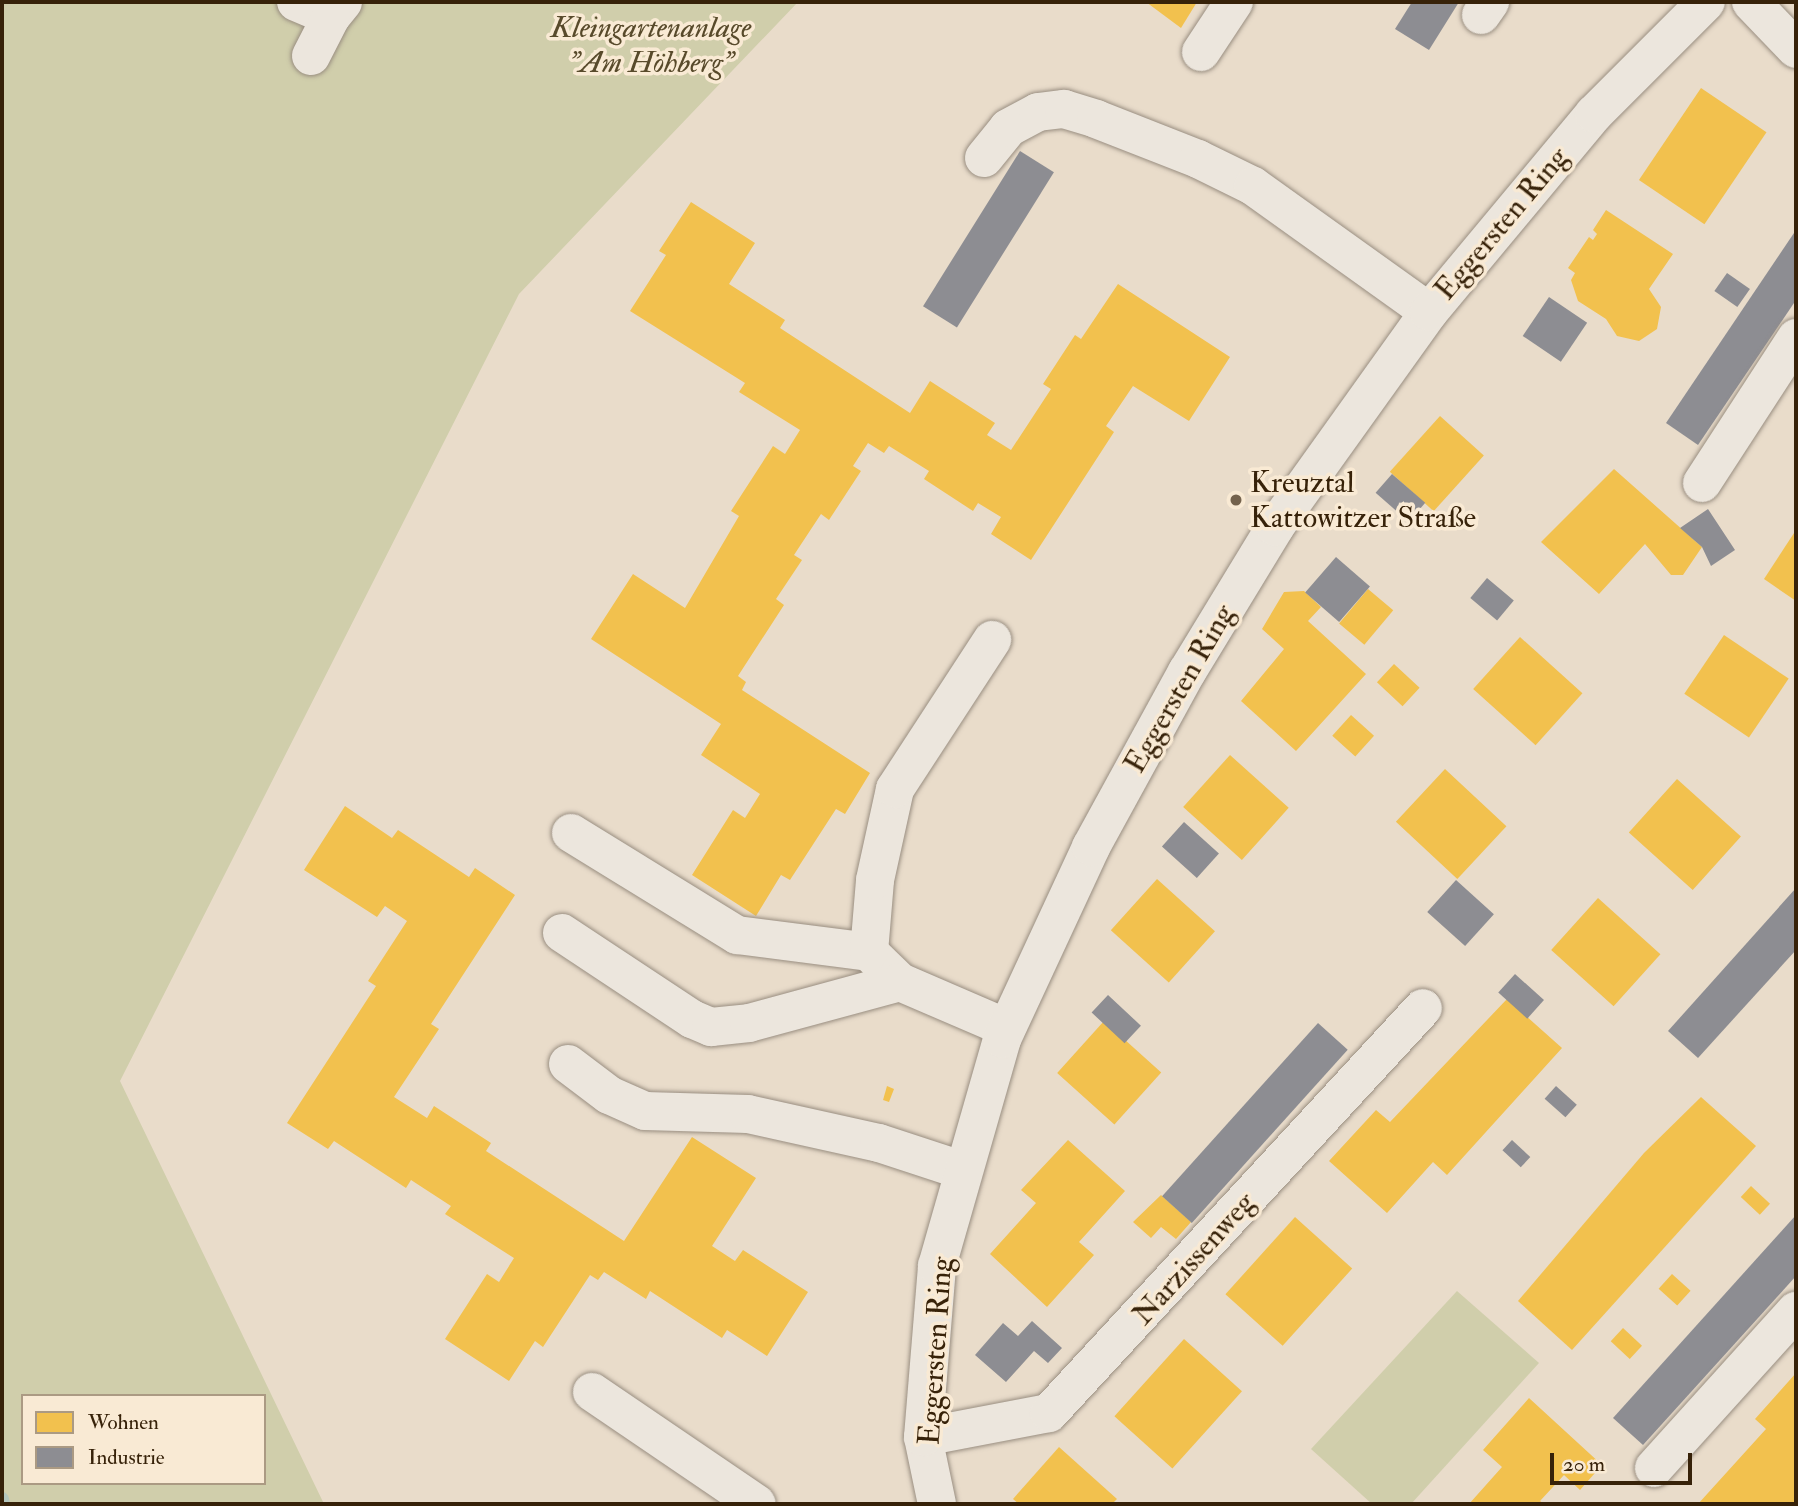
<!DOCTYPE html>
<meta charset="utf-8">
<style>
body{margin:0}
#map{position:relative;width:1798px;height:1506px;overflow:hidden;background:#e9dcca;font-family:"IM FELL Double Pica",serif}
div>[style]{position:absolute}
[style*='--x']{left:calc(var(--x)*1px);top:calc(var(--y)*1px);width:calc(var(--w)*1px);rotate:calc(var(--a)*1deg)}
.green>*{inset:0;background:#d0ceab}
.homes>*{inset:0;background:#f2c14e;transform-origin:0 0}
.industry>*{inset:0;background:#8d8d92;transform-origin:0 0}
.stream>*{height:14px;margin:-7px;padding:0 7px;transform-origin:7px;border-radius:7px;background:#b4c6bd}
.roads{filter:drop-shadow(0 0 2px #998e81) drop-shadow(0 0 2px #998e81)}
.minor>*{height:38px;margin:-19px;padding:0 19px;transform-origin:19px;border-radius:19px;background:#ece6dd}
.dots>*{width:19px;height:19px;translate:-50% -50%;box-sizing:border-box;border:4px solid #f9ead4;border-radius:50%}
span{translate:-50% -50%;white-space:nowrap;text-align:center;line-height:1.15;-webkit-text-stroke:7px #f9ead4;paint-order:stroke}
.park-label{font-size:30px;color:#584a2b;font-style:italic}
.street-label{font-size:30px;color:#372209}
.poi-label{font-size:30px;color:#372209}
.left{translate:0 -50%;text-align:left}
.frame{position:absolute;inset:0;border:4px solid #372209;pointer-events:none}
.legend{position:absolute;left:21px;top:1394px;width:245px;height:91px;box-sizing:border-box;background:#f9ead4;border:2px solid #ab9a83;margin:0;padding:9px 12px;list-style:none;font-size:21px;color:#372209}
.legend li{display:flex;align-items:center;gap:14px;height:35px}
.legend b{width:35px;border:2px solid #ab9a83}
.scale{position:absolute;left:1550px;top:1453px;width:142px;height:32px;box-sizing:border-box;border:4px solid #372209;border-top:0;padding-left:9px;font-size:21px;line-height:24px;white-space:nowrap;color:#372209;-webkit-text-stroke:5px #f9ead4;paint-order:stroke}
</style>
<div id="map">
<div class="green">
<div style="clip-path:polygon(evenodd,2px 2px,798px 2px,519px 294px,120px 1081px,324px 1504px,2px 1504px,2px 2px,23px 1396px,264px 1396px,264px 1483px,23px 1483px,23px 1396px)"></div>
<div style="clip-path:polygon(1457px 1291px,1539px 1363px,1411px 1504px,1372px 1504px,1311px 1449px)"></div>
</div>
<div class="homes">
<div style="clip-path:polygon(1146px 2px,1197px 2px,1181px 28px)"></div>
<div style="left:1701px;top:88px;width:79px;height:111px;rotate:34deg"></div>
<div style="clip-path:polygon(691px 202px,755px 243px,729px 284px,785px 320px,780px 328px,910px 413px,930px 381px,995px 423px,987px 435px,1011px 450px,1051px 389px,1043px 384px,1075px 335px,1081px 339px,1118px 284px,1230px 357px,1189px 421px,1133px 386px,1106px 426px,1114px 432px,1031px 560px,991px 534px,1001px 517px,978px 503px,973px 511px,924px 479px,929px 471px,889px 446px,884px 453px,868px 443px,853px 466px,861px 471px,829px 520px,821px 514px,794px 555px,802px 560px,776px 599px,784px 605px,738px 676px,746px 682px,742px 690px,870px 773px,845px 814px,836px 809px,790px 880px,781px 875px,756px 916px,692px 875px,733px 810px,745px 818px,760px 794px,701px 755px,721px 724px,591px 639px,633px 574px,685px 608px,739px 516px,731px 511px,773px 446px,785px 454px,800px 430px,739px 392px,745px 383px,630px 311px,666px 255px,659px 251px)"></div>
<div style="clip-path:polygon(1606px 210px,1673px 254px,1649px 289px,1661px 307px,1657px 329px,1639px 341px,1617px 336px,1606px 319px,1578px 301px,1571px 280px,1575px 273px,1568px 268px,1589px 237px,1593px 240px,1597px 234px,1593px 230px)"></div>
<div style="left:1440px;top:416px;width:59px;height:75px;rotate:42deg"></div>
<div style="clip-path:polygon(1614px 469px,1702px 547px,1683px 575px,1671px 575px,1645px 544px,1599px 594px,1541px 542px)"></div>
<div style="clip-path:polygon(1796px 530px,1796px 601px,1764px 579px)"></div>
<div style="left:1368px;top:589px;width:33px;height:45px;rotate:40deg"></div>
<div style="clip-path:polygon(1304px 591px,1321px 607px,1308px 621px,1366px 674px,1296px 751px,1241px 701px,1284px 649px,1262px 629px,1284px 592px)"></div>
<div style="left:1724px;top:635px;width:78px;height:71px;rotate:34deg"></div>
<div style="left:1520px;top:637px;width:84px;height:70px;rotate:42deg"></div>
<div style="left:1394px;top:664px;width:35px;height:25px;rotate:43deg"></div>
<div style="left:1351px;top:715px;width:31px;height:28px;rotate:42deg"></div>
<div style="left:1230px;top:755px;width:79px;height:70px;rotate:42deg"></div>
<div style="left:1445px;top:769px;width:84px;height:72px;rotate:43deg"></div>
<div style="left:1677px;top:779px;width:86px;height:72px;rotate:42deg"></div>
<div style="clip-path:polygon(345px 806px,392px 838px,398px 830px,469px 877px,475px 868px,515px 895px,431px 1024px,439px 1029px,394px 1097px,427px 1118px,434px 1106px,491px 1143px,486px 1151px,624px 1241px,692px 1137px,756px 1178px,712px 1246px,735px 1261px,743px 1250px,808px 1292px,767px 1356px,727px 1330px,722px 1338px,650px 1291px,646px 1299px,604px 1272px,598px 1280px,590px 1275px,543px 1347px,535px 1341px,509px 1381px,445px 1339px,487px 1274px,499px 1282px,514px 1258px,445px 1214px,451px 1206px,411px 1180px,406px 1188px,334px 1141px,328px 1149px,287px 1123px,376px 986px,368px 981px,407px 921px,385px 906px,377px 917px,304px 870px)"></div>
<div style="left:1157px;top:879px;width:78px;height:69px;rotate:42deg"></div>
<div style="left:1598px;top:898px;width:84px;height:70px;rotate:42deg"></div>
<div style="clip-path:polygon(1507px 999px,1562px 1048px,1447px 1175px,1433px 1162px,1387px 1213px,1329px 1161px,1376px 1110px,1390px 1122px)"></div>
<div style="left:1104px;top:1021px;width:77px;height:70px;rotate:42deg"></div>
<div style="clip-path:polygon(887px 1086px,894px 1089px,889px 1102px,883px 1100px)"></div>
<div style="clip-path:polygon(1701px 1097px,1756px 1146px,1572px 1350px,1518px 1301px,1644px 1153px)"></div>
<div style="clip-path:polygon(1068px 1140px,1125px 1191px,1079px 1242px,1094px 1255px,1047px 1307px,990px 1254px,1036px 1203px,1021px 1190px)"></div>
<div style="left:1751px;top:1186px;width:26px;height:15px;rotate:43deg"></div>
<div style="clip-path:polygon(1161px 1195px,1191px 1222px,1176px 1239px,1161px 1227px,1151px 1238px,1133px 1222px)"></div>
<div style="left:1295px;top:1217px;width:77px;height:104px;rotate:42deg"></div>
<div style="left:1672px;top:1274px;width:25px;height:20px;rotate:42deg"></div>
<div style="left:1623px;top:1328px;width:26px;height:18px;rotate:43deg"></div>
<div style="left:1184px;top:1339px;width:78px;height:104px;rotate:42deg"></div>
<div style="clip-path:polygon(1796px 1373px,1796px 1504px,1698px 1504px,1766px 1429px,1755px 1419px)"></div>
<div style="clip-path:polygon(1529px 1398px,1602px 1465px,1580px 1490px,1564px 1475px,1540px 1501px,1544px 1504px,1469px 1504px,1502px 1467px,1483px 1450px)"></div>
<div style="clip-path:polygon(1059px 1447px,1117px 1499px,1112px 1504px,1019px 1504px,1013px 1499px)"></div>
</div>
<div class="industry">
<div style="clip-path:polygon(1412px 2px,1459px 2px,1429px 50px,1395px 29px)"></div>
<div style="left:1020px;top:151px;width:40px;height:183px;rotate:32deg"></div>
<div style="clip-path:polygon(1796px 230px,1796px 300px,1698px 445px,1666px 423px)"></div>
<div style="left:1727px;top:273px;width:28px;height:22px;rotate:35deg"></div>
<div style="left:1549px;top:297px;width:46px;height:47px;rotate:34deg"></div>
<div style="left:1392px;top:474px;width:44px;height:25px;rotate:41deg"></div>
<div style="clip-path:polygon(1708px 509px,1735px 550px,1711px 566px,1702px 547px,1680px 528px)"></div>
<div style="left:1336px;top:557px;width:45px;height:47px;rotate:41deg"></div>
<div style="left:1487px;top:578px;width:35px;height:26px;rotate:40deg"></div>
<div style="left:1184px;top:822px;width:47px;height:33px;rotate:42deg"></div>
<div style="left:1456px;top:880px;width:51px;height:43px;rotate:42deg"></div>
<div style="clip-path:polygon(1796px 888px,1796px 950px,1698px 1058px,1668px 1031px)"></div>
<div style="left:1515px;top:974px;width:39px;height:25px;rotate:42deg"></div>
<div style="left:1108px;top:995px;width:45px;height:24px;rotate:43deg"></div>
<div style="left:1318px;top:1023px;width:40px;height:233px;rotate:42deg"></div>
<div style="left:1556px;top:1086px;width:28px;height:17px;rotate:42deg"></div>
<div style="left:1512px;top:1140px;width:25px;height:14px;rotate:43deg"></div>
<div style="clip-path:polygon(1796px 1215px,1796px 1276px,1643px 1445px,1613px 1418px)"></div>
<div style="clip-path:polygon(1032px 1321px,1062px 1348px,1048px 1363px,1034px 1351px,1006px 1382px,975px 1355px,1003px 1323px,1018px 1336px)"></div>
</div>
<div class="stream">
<div style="--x:2;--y:1499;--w:5;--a:79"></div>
</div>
<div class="roads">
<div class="minor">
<div style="--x:296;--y:2;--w:38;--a:23"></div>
<div style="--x:331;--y:17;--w:19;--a:-51"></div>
<div style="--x:1751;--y:2;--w:65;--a:46.2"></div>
<div style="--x:1481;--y:15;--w:16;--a:-55"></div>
<div style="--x:1201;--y:52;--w:60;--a:-56.6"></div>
<div style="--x:311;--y:56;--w:44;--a:-62.9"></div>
<div style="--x:984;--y:158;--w:38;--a:-51"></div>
<div style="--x:1008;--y:128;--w:34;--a:-28"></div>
<div style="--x:1038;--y:112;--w:26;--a:-7"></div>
<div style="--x:1064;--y:109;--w:34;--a:17"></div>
<div style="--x:1096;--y:119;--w:110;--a:21.4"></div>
<div style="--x:1198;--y:159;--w:61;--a:26.1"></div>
<div style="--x:1253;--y:186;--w:216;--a:35.6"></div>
<div style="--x:1702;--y:483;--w:173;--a:-57"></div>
<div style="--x:571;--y:833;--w:195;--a:31.6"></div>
<div style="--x:737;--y:935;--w:133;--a:7.3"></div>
<div style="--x:869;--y:952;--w:43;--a:44.1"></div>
<div style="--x:562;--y:933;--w:156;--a:33.5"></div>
<div style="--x:692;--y:1019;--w:21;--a:23"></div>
<div style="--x:711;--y:1027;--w:38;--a:-6"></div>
<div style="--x:749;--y:1023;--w:156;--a:-15.2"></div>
<div style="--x:900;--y:982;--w:116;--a:23.3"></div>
<div style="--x:869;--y:952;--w:72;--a:-85.2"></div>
<div style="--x:875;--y:880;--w:93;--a:-77.6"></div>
<div style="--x:895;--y:789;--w:178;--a:-56.9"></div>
<div style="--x:568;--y:1064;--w:51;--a:37.1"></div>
<div style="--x:609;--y:1095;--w:39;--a:24"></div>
<div style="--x:645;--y:1111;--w:103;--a:1.7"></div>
<div style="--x:748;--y:1114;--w:134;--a:12.5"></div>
<div style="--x:879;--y:1143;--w:89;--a:18.2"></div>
<div style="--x:592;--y:1392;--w:199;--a:34.2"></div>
<div style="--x:923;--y:1437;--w:128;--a:-10.8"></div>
<div style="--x:1049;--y:1413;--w:551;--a:-47.28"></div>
<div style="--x:1654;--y:1468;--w:212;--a:-47.9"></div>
<div style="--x:937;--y:1504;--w:68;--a:-101.8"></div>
<div style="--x:923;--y:1437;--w:172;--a:-85.3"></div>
<div style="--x:937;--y:1266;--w:236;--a:-74"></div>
<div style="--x:1002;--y:1039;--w:212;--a:-65.1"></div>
<div style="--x:1091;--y:847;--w:200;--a:-61.3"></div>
<div style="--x:1187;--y:672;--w:170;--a:-58.7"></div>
<div style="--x:1275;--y:527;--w:264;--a:-54.4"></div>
<div style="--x:1429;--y:312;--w:258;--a:-50.2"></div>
<div style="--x:1594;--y:114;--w:158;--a:-45"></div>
</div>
</div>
<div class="dots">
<div style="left:1236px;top:500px;background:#75634d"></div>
</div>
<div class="park-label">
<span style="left:651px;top:45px">Kleingartenanlage<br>"Am Höhberg"</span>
</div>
<div class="street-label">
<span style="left:1502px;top:224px;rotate:-50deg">Eggersten Ring</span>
<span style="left:1180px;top:689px;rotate:-60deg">Eggersten Ring</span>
<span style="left:1194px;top:1259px;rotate:-48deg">Narzissenweg</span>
<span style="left:936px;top:1351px;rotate:-86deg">Eggersten Ring</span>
</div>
<div class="poi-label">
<span class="left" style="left:1250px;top:500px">Kreuztal<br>Kattowitzer Straße</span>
</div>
<div class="frame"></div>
<ul class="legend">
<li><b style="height:19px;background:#f2c14e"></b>Wohnen</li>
<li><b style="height:19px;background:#8d8d92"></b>Industrie</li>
</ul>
<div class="scale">20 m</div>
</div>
